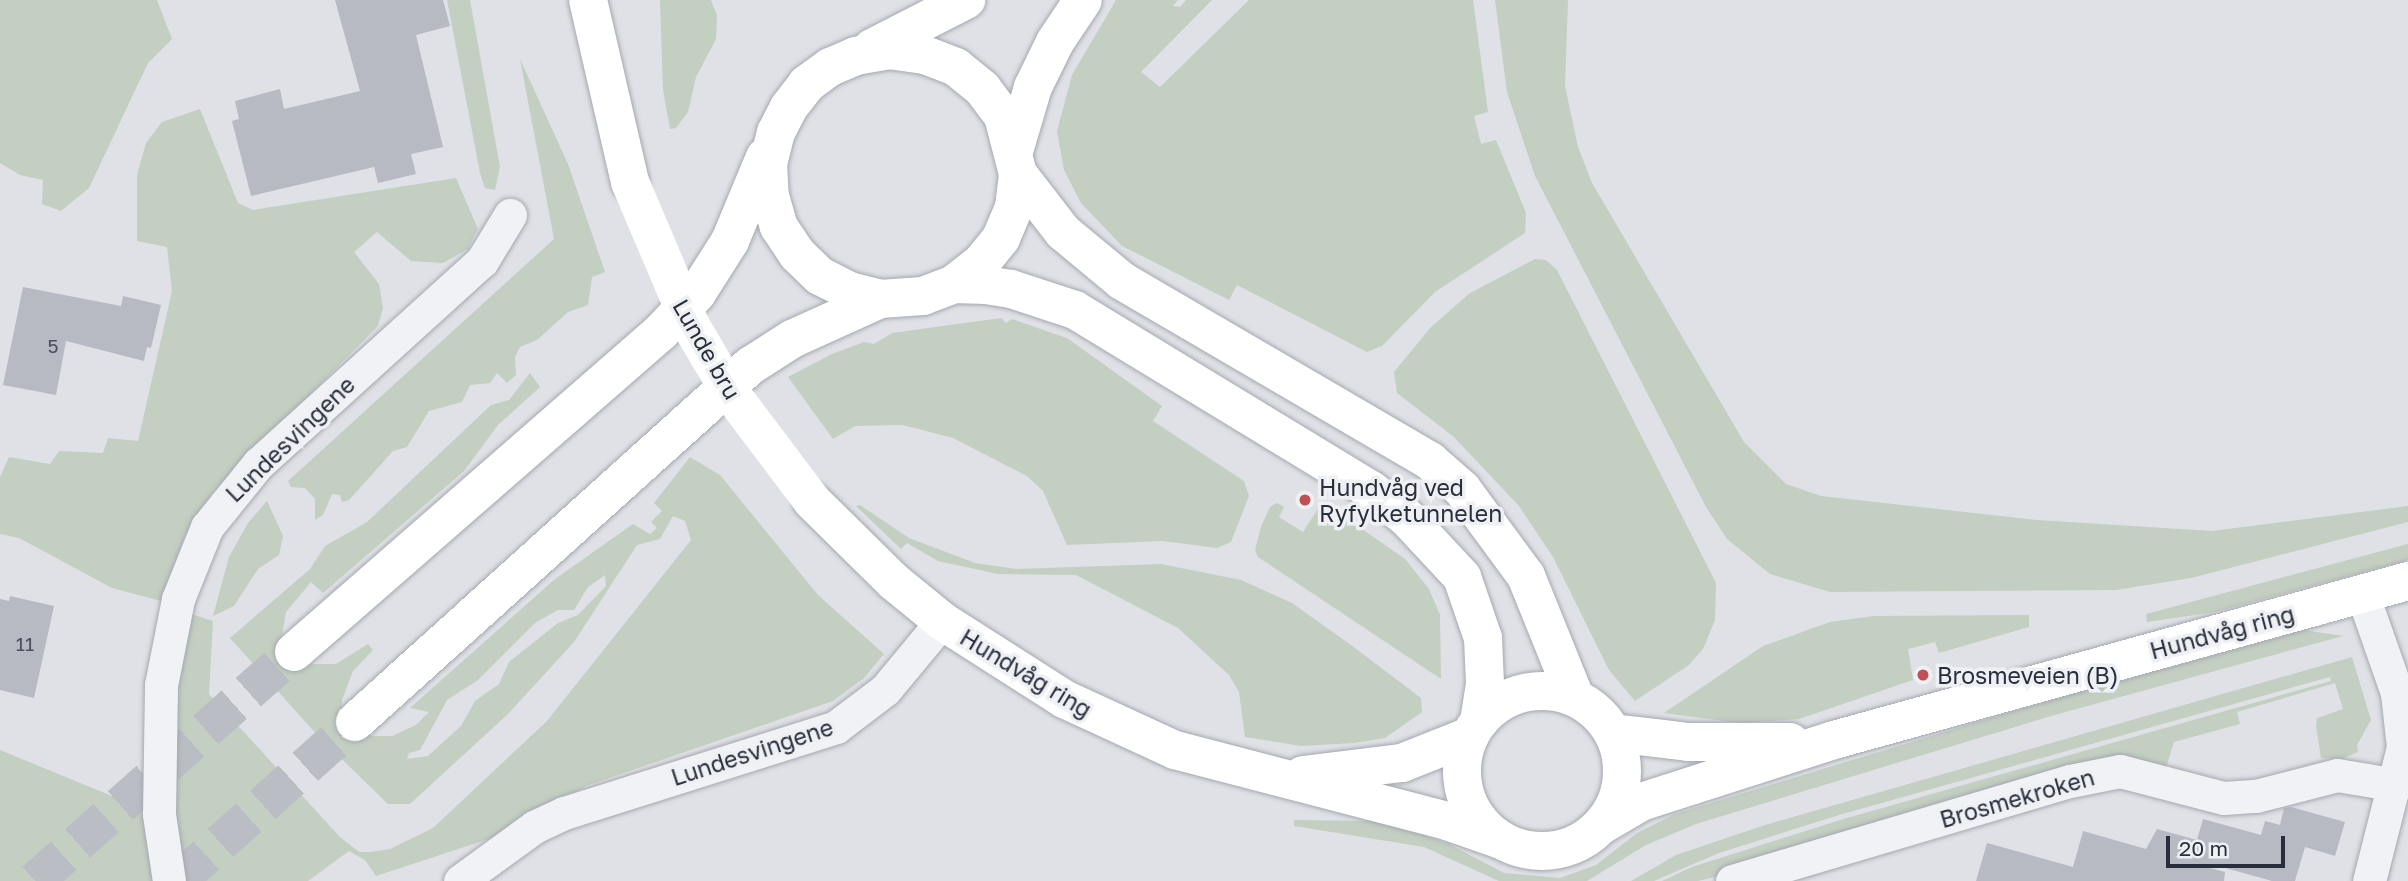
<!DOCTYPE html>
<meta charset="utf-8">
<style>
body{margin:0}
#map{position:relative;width:2408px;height:881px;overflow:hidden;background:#dfe1e6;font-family:"Golos Text",sans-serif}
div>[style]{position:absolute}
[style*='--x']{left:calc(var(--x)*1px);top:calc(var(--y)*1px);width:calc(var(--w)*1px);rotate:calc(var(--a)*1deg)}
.green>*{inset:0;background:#c3cfc1}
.building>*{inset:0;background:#b7bac3}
.highway-tunnel>*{height:38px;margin-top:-19px;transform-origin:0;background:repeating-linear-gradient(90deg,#bbbdc4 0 38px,transparent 0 57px)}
.roads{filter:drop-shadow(0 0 2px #a5a8b0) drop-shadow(0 0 2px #a5a8b0)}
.street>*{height:33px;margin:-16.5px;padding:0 16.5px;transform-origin:16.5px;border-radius:16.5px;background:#f1f2f5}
.secondary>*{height:38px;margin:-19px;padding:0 19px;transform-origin:19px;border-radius:19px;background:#fff}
.secondary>.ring{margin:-19px;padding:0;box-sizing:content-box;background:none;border:38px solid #fff;border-radius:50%}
.highway>*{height:38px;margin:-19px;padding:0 19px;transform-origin:19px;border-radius:19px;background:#fff}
.secondary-bridge>*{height:38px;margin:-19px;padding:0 19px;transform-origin:19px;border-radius:19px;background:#fff}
.dots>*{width:19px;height:19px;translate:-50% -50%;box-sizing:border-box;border:4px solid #eef0f4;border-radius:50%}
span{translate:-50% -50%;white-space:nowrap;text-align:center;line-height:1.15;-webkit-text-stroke:7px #eef0f4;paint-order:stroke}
.number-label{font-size:19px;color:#4c515e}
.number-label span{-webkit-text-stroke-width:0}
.street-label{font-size:23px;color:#292e3c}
.poi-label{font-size:23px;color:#292e3c}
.left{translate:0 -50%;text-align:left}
.scale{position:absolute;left:2166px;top:836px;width:119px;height:32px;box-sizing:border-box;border:4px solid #292e3c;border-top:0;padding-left:9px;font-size:21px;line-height:24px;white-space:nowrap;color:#292e3c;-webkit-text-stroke:5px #eef0f4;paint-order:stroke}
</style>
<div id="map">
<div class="green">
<div style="clip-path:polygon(0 0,157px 0,172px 39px,148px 63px,89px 188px,61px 211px,42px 204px,43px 180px,20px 175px,0 163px)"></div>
<div style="clip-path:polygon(447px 0,470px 0,500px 167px,495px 190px,485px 188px,480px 173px)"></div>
<div style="clip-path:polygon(660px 0,711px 0,717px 16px,716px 39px,696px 77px,688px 112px,676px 128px,670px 129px,663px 90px)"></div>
<div style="clip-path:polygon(1116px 0,1178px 0,1173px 6px,1180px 7px,1186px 0,1212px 0,1141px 72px,1160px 87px,1249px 0,1473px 0,1488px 112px,1474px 116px,1481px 144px,1496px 140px,1526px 213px,1525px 233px,1435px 292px,1382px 346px,1367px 352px,1237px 285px,1229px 300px,1122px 246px,1081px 203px,1064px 170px,1057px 131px,1072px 75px)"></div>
<div style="clip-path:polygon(1495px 0,1568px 0,1565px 86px,1578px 147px,1592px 183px,1744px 442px,1786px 484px,1821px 496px,2037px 520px,2212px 531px,2408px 506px,2408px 522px,2191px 578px,2116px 590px,1830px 592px,1770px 574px,1727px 539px,1706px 507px,1535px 176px,1507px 92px)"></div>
<div style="clip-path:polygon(520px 59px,568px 164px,605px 272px,592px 277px,588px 305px,568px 312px,537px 340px,520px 347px,515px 357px,516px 375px,507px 383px,497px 373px,490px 383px,470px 385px,462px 402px,429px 411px,407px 447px,393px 451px,349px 500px,342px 502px,340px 495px,332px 494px,323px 515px,315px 520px,315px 499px,305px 488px,291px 487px,288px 481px,554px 239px)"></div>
<div style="clip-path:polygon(200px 109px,238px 203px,253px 210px,456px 178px,478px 229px,468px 249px,443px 263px,411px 261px,377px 232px,354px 252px,379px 284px,383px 308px,378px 326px,213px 492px,185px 536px,161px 601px,112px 588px,19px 538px,0 534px,0 477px,9px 457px,50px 464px,59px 451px,103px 453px,108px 438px,138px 441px,172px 291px,167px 247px,137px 241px,137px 175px,146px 143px,162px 122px)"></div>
<div style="clip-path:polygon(1535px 259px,1546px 260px,1557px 270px,1716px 583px,1715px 620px,1703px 649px,1689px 665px,1635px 701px,1609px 670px,1553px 557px,1519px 506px,1454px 437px,1397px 393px,1394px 372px,1431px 327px,1470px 293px)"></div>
<div style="clip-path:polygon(1001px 318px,1006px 323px,1012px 319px,1067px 338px,1162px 406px,1153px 421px,1244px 481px,1249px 496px,1231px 542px,1217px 548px,1162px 541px,1067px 545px,1043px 491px,1027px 476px,953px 438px,903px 425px,855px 426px,833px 439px,788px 377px,832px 354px,864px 342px,874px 344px,892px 333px)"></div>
<div style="clip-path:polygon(evenodd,530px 373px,540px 387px,498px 425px,464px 471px,323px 593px,311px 582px,286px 612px,281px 641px,302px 664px,336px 664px,368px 644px,373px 650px,353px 671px,342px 700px,342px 708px,367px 736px,392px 736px,416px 725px,429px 712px,410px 708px,555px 579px,633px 524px,650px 534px,657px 528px,651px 522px,662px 511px,654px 503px,690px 457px,720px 475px,818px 595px,884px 654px,864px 678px,833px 701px,586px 786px,498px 836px,376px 876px,365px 860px,349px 851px,308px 881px,185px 881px,175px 816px,176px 703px,191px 614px,213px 621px,209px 694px,340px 837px,359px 852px,371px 852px,390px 849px,433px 828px,547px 721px,691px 540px,685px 521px,673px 516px,660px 539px,637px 545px,574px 642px,508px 714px,410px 804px,388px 804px,320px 738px,230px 638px,310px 569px,325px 546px,367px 522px,491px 405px,509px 400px,530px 373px,605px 575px,606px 586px,578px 615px,558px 623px,509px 662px,499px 684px,475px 701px,461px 726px,428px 756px,407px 759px,409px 753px,420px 750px,447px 700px,478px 680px,535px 623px,558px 610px,574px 610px,588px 587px,605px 575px)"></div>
<div style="clip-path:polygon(267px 501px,283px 536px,279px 555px,258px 569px,234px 606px,213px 616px,229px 557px,248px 523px)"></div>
<div style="clip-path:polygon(1277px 503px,1284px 507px,1279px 517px,1303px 532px,1319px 507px,1362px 529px,1405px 559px,1429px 589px,1440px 615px,1441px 679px,1258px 557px,1255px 550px,1261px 527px,1270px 507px)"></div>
<div style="clip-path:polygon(860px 505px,909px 538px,975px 563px,1016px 569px,1161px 564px,1241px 580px,1292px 603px,1351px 645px,1421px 698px,1422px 712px,1385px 738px,1354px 743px,1301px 746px,1245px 737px,1239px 692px,1229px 675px,1178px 628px,1076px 575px,998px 574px,938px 561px,907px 543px,901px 549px,856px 506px)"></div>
<div style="clip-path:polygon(2408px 544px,2408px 560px,2215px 612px,2147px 622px,2146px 614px)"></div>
<div style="clip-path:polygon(2029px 615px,2029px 627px,1939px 653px,1935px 642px,1908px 649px,1913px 680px,1799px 719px,1739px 723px,1664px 713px,1763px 646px,1830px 622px,1873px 616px)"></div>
<div style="clip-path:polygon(2303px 630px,2343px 636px,2051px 716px,1696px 824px,1646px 845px,1587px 881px,1499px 881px,1424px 847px,1294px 826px,1294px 820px,1369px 821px,1397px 826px,1449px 844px,1504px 873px,1560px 878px,1596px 865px,1637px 833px,1675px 814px,2046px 701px)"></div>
<div style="clip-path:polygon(2352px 657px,2371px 720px,2357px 745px,2358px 752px,2342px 759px,2321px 758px,2316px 726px,2317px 718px,2343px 709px,2335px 683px,2237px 712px,2240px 724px,2174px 742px,2166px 768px,1698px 881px,1662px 881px,1692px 867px,1840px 820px,2331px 681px,2330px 677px,1839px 815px,1719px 853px,1654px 881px,1631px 881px,1676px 855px,1765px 825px)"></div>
<div style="clip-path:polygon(0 750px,112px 796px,116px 787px,134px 797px,142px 814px,153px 881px,0 881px)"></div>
</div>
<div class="building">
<div style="clip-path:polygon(335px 0,443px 0,450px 26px,416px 35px,443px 147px,411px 154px,416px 174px,378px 183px,374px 167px,251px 196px,232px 121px,239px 119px,235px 101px,280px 89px,284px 109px,360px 91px)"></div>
<div style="clip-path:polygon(23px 287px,121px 306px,123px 296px,161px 305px,151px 348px,147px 347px,144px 361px,66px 341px,56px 395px,3px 385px)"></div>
<div style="clip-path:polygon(10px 596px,54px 606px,34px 698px,0 690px,0 599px,9px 601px)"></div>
<div style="clip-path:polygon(2291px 807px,2345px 822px,2335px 856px,2305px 847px,2295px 881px,2272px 881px,2211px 864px,2210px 868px,2225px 872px,2224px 881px,1976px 881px,1987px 843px,2073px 867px,2083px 831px,2146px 849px,2157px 829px,2197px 840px,2203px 819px,2261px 835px,2265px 821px,2280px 825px,2284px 808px)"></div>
</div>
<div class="highway-tunnel">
<div style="--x:35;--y:881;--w:346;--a:-41.5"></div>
<div style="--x:178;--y:881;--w:238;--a:-41.9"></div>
</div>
<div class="roads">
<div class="street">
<div style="--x:2362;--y:593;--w:106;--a:70.7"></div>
<div style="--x:2397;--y:693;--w:54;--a:83.7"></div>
<div style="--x:2403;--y:747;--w:138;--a:104.2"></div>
<div style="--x:169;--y:881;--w:68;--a:-98.5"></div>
<div style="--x:159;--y:814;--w:129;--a:-89.1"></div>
<div style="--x:161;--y:685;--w:88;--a:-78.8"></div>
<div style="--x:178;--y:599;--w:78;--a:-68.1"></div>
<div style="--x:207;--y:527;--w:81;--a:-51"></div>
<div style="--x:258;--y:464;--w:302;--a:-42.2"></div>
<div style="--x:482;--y:261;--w:54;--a:-58.7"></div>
<div style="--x:460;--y:881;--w:92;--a:-36.1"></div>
<div style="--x:534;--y:827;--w:33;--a:-25"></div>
<div style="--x:564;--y:813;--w:285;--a:-17.5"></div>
<div style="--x:836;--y:727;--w:61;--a:-37.1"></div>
<div style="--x:885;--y:690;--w:89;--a:-50.4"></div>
<div style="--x:1732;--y:881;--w:352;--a:-16.5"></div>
<div style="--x:2070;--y:781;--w:51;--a:-11.3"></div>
<div style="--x:2120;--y:771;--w:107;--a:14.6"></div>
<div style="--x:2224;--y:798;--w:32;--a:-4"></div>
<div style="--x:2256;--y:796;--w:84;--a:-14.5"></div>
<div style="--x:2337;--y:775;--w:61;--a:9.5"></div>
</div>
<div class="secondary">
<div style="--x:588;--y:0;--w:187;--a:77"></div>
<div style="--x:812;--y:501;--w:114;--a:44.6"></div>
<div style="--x:893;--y:581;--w:63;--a:39.2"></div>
<div style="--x:942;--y:621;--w:145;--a:32.6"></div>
<div style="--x:1064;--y:699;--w:122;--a:24.7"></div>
<div style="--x:1175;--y:750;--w:281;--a:14.6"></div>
<div style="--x:1447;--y:821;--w:57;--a:19.4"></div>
<div class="ring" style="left:1462px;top:691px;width:122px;height:122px"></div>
<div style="--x:1613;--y:733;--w:76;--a:6.8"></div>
<div style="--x:1688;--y:742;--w:102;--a:0"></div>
<div style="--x:1303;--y:775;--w:100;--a:-6.9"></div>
<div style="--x:1402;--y:763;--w:73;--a:-21.7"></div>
<div style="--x:1602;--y:825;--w:45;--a:-30.5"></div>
<div style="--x:1641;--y:802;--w:203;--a:-17.8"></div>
<div style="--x:1834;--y:740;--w:596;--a:-15.48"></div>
</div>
<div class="highway">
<div style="--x:872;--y:48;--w:106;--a:-27.1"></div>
<div style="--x:1015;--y:148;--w:64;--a:-73.6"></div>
<div style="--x:1033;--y:87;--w:50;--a:-63.9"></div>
<div style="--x:1055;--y:42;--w:50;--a:-56.3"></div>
<div style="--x:1018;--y:174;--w:73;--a:52.2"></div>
<div style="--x:1063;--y:232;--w:77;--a:39.7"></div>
<div style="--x:1122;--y:281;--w:357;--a:30.3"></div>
<div style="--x:1430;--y:461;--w:43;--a:41.2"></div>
<div style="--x:1462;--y:489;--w:108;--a:53.7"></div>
<div style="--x:1526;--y:576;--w:131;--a:68"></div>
<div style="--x:954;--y:284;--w:34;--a:-38"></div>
<div style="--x:981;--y:263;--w:32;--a:-51"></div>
<div style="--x:1001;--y:238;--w:34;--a:-67"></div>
<div style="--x:1014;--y:207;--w:33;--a:-83"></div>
<div style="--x:1018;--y:174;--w:60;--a:-104.5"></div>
<div style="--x:1003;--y:116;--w:34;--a:-127"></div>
<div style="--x:983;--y:89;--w:35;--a:-141"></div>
<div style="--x:956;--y:67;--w:34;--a:-159"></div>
<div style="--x:924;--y:55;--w:34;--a:-172"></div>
<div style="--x:890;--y:50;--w:35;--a:170"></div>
<div style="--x:856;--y:56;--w:28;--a:157"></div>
<div style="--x:830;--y:67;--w:29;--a:144"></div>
<div style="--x:807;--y:84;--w:29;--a:128"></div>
<div style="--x:789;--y:107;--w:28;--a:117"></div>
<div style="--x:776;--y:132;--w:32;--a:104"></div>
<div style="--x:768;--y:163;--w:33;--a:87"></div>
<div style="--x:770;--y:196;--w:32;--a:74"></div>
<div style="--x:779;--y:227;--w:32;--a:56"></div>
<div style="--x:797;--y:254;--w:32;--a:44"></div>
<div style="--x:820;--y:276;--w:33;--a:27"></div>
<div style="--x:849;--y:291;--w:32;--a:14"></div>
<div style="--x:880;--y:299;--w:43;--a:-4"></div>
<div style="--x:923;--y:296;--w:33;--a:-21"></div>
<div style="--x:954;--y:284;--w:32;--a:2"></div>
<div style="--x:986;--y:285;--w:25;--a:9"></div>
<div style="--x:1011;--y:289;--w:67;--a:18.2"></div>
<div style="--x:1075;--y:310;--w:346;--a:31.3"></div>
<div style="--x:1371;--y:490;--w:46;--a:37.9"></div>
<div style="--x:1407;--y:518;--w:81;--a:47"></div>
<div style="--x:1462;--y:577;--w:65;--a:71"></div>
<div style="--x:1483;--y:638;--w:46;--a:87.5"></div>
<div style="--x:1485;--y:684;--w:38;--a:99"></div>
<div style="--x:294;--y:652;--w:487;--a:-41.1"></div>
<div style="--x:661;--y:332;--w:53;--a:-47.3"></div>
<div style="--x:697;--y:293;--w:62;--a:-57.6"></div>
<div style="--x:730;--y:241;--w:91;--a:-67.4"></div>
<div style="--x:355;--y:722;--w:532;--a:-42.03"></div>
<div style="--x:750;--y:366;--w:50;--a:-32.7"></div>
<div style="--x:792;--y:339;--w:97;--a:-24.4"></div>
</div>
</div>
<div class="secondary-bridge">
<div style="--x:630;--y:182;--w:156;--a:67"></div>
<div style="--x:691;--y:326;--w:77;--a:59.4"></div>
<div style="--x:730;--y:392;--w:136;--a:53"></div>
</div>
<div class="dots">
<div style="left:1305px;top:500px;background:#bf5053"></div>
<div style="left:1923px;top:675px;background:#bf5053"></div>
</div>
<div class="number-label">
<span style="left:53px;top:346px">5</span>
<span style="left:25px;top:644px">11</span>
</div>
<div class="street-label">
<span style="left:707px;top:349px;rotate:60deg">Lunde bru</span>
<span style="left:290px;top:439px;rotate:-44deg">Lundesvingene</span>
<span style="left:2222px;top:632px;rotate:-15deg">Hundvåg ring</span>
<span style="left:1026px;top:673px;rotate:31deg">Hundvåg ring</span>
<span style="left:752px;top:752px;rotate:-18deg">Lundesvingene</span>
<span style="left:2017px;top:798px;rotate:-16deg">Brosmekroken</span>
</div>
<div class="poi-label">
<span class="left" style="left:1319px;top:500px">Hundvåg ved<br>Ryfylketunnelen</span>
<span class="left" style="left:1937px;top:675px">Brosmeveien (B)</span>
</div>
<div class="scale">20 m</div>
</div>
